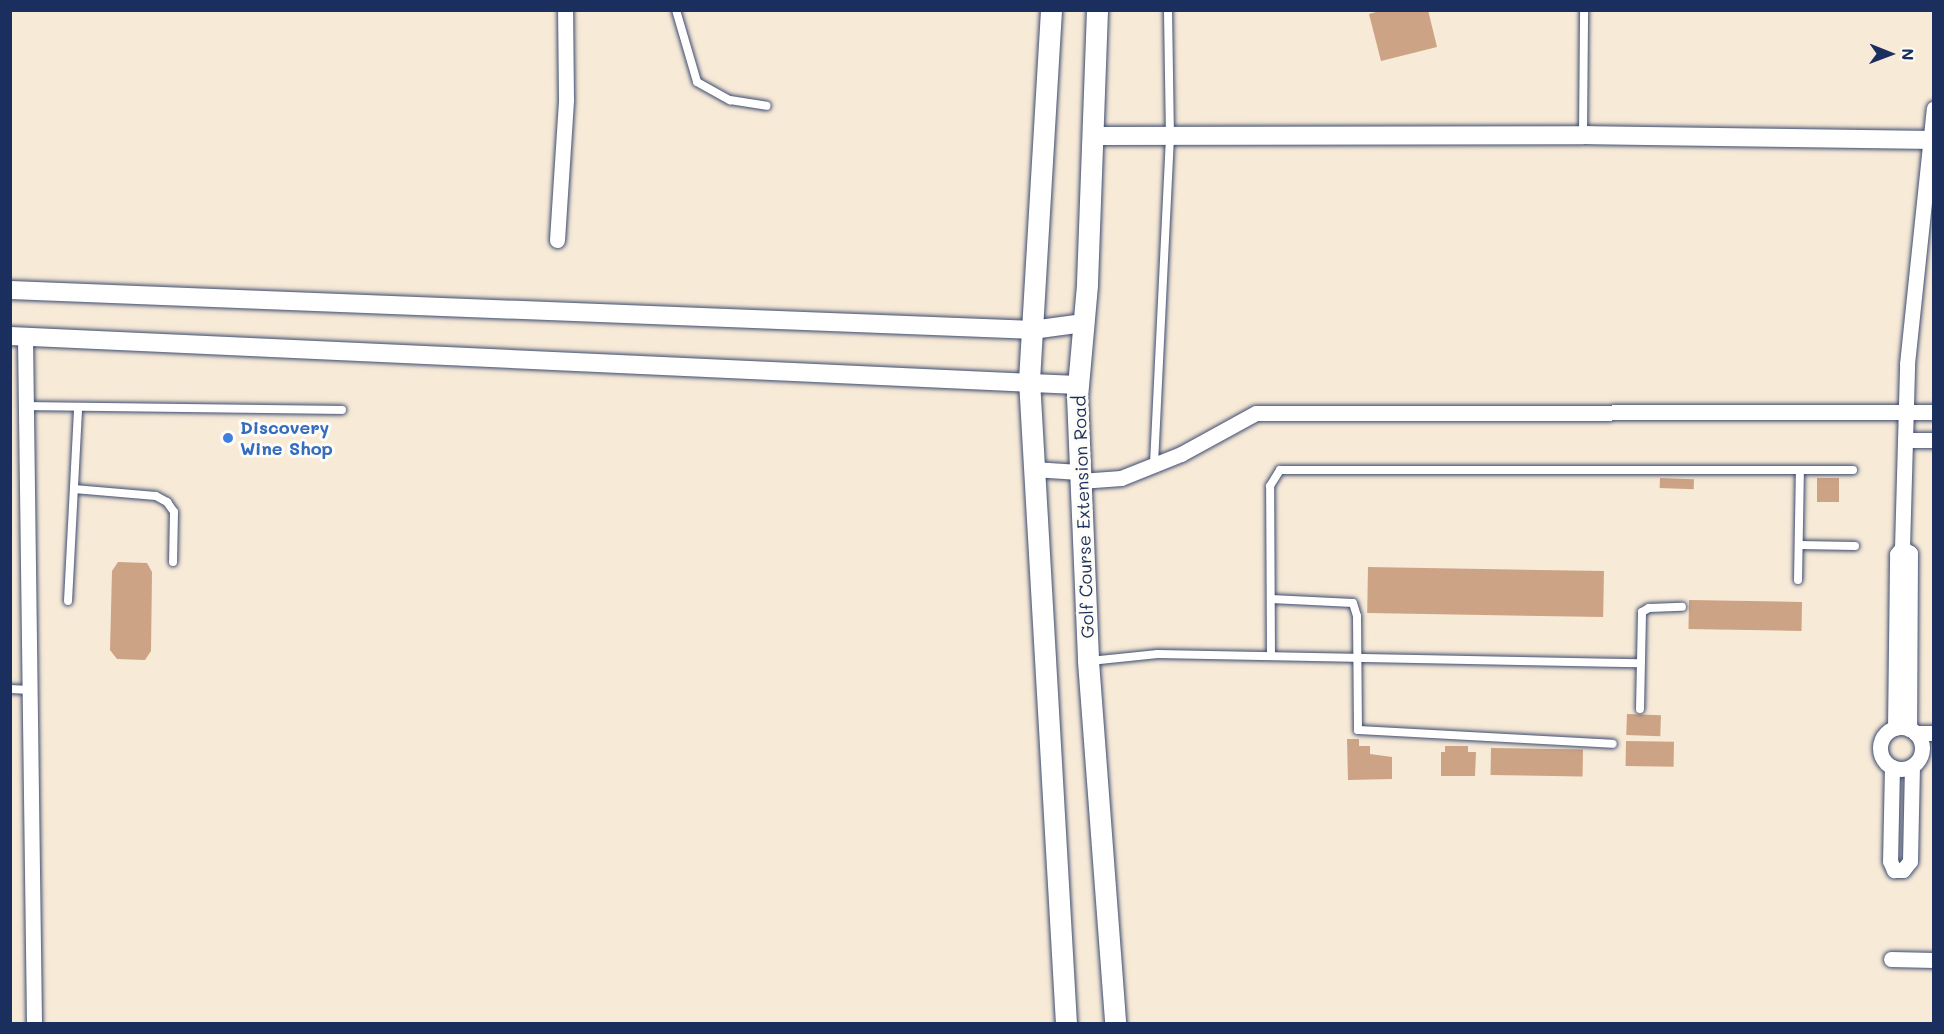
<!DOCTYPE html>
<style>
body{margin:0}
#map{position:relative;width:1944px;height:1034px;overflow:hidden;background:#f7ead7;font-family:Mali,sans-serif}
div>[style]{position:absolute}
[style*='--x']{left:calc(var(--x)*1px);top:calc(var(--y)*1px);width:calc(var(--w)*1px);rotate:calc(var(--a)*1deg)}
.building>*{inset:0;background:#cda385;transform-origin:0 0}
.roads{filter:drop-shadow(0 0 2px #3c4b70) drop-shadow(0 0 2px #3c4b70)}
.service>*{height:8px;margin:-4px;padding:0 4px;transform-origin:4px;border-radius:4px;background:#fff}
.minor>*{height:15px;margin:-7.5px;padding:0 7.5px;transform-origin:7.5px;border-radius:7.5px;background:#fff}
.minor>.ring{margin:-7.5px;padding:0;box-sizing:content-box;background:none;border:15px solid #fff;border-radius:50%}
.tertiary>*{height:18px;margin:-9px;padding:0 9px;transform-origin:9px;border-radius:9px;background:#fff}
.secondary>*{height:21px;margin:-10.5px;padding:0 10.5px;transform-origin:10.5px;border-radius:10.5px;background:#fff}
.dots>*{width:16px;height:16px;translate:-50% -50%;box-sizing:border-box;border:3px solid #fdfcf7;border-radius:50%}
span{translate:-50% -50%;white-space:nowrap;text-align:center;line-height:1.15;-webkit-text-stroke:6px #fdfcf7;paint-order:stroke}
.shop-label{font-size:18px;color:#366cbe;font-weight:700}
.left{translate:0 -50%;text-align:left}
.street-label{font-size:18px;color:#1b2f5e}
.frame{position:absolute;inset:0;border:12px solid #1b2f5e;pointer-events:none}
.north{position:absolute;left:1860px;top:24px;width:60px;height:60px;-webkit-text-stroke:4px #fdfcf7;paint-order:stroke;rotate:91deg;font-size:16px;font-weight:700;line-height:24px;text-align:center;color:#1b2f5e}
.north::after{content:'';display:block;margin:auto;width:21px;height:27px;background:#1b2f5e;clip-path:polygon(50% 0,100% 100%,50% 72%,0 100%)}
</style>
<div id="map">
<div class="building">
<div style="clip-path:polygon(1383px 10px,1428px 10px,1437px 47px,1381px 61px,1369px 14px)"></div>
<div style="left:1660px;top:478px;width:34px;height:10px;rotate:2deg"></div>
<div style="left:1817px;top:478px;width:22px;height:24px"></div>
<div style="clip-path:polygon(118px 562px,147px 563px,152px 572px,151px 651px,145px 660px,117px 659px,110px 650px,112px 571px)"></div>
<div style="left:1368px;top:567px;width:236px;height:46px;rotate:1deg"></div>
<div style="left:1689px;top:600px;width:113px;height:29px;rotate:1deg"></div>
<div style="left:1627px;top:714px;width:34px;height:21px;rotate:2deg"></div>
<div style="clip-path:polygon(1347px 739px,1359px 739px,1359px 746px,1370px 746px,1370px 754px,1392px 757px,1392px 779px,1348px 780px)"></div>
<div style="left:1626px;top:741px;width:48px;height:25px;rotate:1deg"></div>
<div style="clip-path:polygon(1445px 746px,1468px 746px,1468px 752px,1476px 752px,1475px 776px,1441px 776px,1441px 752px,1445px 752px)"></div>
<div style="left:1491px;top:748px;width:92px;height:27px;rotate:1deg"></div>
</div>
<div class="roads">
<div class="service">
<div style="--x:676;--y:10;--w:75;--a:73.7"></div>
<div style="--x:697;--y:82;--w:38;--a:29"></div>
<div style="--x:730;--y:100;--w:37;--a:9"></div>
<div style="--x:1583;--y:135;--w:125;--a:-89.5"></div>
<div style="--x:26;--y:406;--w:316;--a:0.7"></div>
<div style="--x:1154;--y:464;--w:326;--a:-87.2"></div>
<div style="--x:1170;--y:138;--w:128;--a:-90.9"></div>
<div style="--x:74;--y:489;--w:82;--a:4.9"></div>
<div style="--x:156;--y:496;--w:13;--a:29"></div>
<div style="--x:167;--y:502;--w:12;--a:55"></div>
<div style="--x:174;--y:512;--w:50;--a:91.1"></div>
<div style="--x:1799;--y:545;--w:56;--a:1"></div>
<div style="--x:1798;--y:580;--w:110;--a:-89"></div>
<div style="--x:1271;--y:599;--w:82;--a:2.8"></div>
<div style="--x:1353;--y:603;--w:14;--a:73"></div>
<div style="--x:1357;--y:616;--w:114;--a:89.5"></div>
<div style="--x:1358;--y:730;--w:255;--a:3.1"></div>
<div style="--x:68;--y:601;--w:194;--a:-87"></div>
<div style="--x:1271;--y:656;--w:170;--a:-90.3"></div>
<div style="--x:1270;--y:486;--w:19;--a:-58"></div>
<div style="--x:1280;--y:470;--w:573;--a:0"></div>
<div style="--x:1090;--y:661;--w:68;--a:-5.9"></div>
<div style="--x:1158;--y:654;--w:482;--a:1.1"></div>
<div style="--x:10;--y:689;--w:20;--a:3"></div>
<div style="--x:1640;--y:709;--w:97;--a:-88.8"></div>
<div style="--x:1642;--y:612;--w:8;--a:-30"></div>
<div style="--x:1649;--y:608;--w:33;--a:-2"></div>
</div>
<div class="minor">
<div style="--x:557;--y:240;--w:141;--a:-86.3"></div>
<div style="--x:566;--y:99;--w:89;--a:-90.6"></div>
<div style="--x:25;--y:336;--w:688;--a:89.25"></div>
<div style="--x:1905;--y:440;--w:29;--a:0"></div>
<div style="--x:1033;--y:469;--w:46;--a:3.7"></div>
<div style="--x:1080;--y:481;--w:41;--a:-4.2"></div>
<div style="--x:1121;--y:478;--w:65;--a:-21.8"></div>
<div style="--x:1181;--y:454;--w:85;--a:-28.7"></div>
<div style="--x:1256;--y:413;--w:678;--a:-0.08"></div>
<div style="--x:1902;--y:548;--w:184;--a:-88.4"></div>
<div style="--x:1907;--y:364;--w:257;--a:-84"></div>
<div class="ring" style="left:1880px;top:727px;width:27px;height:27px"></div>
<div style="--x:1895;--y:728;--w:174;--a:-89.3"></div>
<div style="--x:1897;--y:554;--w:8;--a:-50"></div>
<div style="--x:1902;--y:548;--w:9;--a:32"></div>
<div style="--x:1910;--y:553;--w:176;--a:90.3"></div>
<div style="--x:1915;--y:733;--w:19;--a:0"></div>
<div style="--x:1892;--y:767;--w:94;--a:91.2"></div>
<div style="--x:1890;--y:861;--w:10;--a:66"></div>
<div style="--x:1894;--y:870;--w:9;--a:0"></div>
<div style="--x:1903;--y:870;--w:11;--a:-52"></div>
<div style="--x:1910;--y:861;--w:95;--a:-88.8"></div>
<div style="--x:1891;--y:959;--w:43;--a:1.3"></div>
</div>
<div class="tertiary">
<div style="--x:1093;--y:136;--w:490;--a:-0.1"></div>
<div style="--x:1583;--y:135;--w:351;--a:0.8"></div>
<div style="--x:10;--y:290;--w:1023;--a:2.24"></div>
<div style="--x:1032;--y:330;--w:52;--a:-7.7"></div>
<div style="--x:10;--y:336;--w:1069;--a:2.63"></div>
</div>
<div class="secondary">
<div style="--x:1051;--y:10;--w:371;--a:93.4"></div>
<div style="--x:1029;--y:380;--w:645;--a:86.71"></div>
<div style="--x:1097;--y:10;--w:275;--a:92.1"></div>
<div style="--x:1087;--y:285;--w:111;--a:95.1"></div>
<div style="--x:1077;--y:396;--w:265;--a:87.6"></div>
<div style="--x:1088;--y:661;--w:364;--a:85.7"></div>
</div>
</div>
<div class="dots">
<div style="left:228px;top:438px;background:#3f7fe0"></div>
</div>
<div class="shop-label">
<span class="left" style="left:240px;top:438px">Discovery<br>Wine Shop</span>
</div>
<div class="street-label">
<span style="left:1083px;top:517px;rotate:-92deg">Golf Course Extension Road</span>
</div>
<div class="frame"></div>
<div class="north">N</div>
</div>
